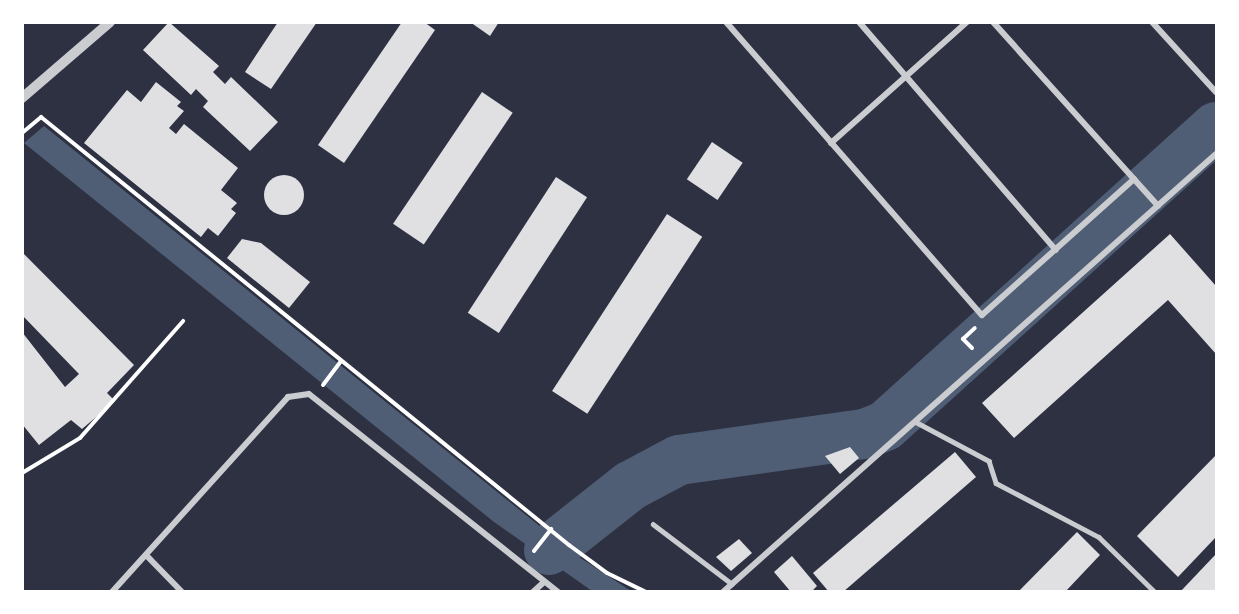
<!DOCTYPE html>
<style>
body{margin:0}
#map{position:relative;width:1239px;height:614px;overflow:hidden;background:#2d3142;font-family:Barlow,sans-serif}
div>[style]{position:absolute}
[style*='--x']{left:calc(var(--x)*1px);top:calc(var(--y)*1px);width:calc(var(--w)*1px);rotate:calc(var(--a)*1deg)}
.water>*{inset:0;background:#4f5d75}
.river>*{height:50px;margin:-25px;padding:0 25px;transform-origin:25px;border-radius:25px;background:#4f5d75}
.building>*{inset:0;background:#e0e0e3;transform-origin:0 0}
.round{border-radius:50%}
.path>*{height:4px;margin:-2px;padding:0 2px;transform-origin:2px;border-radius:2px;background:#fff}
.service>*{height:4.5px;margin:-2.25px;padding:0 2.25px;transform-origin:2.25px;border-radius:2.25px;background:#caccd0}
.minor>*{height:6px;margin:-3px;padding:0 3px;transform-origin:3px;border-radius:3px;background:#caccd0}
.tertiary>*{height:10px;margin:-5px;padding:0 5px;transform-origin:5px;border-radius:5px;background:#caccd0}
span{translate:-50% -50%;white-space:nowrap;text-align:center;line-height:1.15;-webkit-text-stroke:4.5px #fff;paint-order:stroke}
.frame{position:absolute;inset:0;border:24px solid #fff;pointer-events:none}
</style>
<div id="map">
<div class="water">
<div style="clip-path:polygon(44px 126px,573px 553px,631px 591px,592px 591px,494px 522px,24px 143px)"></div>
</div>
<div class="river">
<div style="--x:549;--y:550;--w:103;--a:-38.3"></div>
<div style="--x:630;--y:486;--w:55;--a:-28"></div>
<div style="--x:679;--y:460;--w:188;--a:-8"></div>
<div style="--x:865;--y:434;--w:22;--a:-22"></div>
<div style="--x:885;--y:426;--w:446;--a:-42.1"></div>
</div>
<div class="building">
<div style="clip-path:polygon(169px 22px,219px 66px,213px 72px,225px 84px,231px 77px,278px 122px,250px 151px,203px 107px,208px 101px,196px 89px,191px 95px,143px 50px)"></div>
<div style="clip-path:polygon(278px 22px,317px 22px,271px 89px,245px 72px)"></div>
<div style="clip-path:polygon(402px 22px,424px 22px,435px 30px,344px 163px,318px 145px)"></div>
<div style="clip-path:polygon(470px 22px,499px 22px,490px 36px)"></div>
<div style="clip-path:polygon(156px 82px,181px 102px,177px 106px,184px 111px,169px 128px,176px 134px,184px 124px,238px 168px,221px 190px,237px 203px,231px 209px,236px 213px,218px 236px,208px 228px,201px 237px,84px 143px,127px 90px,141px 102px)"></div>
<div style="left:482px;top:92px;width:37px;height:159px;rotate:34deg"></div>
<div style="left:712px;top:142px;width:37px;height:45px;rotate:34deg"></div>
<div class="round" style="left:264px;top:175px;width:40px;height:40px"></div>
<div style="left:556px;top:177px;width:37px;height:162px;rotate:33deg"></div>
<div style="left:667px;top:214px;width:42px;height:211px;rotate:33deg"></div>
<div style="clip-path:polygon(1170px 234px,1216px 286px,1216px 354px,1168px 300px,1014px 438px,982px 403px)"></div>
<div style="clip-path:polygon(242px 239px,261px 243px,310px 282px,289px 308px,227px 258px)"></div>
<div style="clip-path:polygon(22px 252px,134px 365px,107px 393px,115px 401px,82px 429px,71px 420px,39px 445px,22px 424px,22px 332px,65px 387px,79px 374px,22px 315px)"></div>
<div style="clip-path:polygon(850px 447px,859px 458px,840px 474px,825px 456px)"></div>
<div style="clip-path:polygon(955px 452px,976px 477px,843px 592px,829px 592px,813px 573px)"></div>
<div style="clip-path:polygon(1216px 455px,1216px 537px,1178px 577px,1137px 536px)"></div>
<div style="clip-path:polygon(1077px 532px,1100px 555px,1065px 592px,1018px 592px)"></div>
<div style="clip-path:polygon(739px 539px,752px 553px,731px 571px,716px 557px)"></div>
<div style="clip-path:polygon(1216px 554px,1216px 592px,1180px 592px)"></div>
<div style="clip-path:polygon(792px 556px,817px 586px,811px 592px,791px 592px,774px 572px)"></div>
</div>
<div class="path">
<div style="--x:22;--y:133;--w:25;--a:-40"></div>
<div style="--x:41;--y:117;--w:680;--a:39.03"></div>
<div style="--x:569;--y:545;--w:47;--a:36.4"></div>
<div style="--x:607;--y:573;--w:43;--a:26"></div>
<div style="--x:972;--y:348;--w:13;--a:-135"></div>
<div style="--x:963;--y:339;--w:16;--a:-43"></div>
<div style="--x:323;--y:385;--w:30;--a:-53"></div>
<div style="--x:22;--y:473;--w:68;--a:-31.1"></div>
<div style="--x:80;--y:438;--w:156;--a:-48.6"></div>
<div style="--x:534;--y:551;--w:28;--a:-52"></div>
</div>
<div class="service">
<div style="--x:916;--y:422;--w:83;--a:28.1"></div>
<div style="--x:989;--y:461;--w:23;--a:72"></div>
<div style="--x:996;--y:483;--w:116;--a:27.7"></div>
<div style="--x:1099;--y:537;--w:78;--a:44.5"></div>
<div style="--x:653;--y:524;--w:99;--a:37.2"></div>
</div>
<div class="minor">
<div style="--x:726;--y:22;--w:389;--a:48.9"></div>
<div style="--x:982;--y:315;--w:204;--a:-41.8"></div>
<div style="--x:859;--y:22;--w:301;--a:49.2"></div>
<div style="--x:993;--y:22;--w:247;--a:48.1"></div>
<div style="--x:1152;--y:22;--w:95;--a:47.6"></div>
<div style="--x:831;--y:143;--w:182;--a:-41.7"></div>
<div style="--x:146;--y:555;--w:52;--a:45.8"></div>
<div style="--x:112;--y:592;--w:263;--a:-47.9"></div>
<div style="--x:288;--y:397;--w:21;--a:-8"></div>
<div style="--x:309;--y:394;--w:318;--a:38.5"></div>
<div style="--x:533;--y:592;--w:13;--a:-42"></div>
<div style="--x:723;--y:592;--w:659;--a:-41.62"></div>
</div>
<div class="tertiary">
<div style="--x:22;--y:98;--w:116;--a:-40.8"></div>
</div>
<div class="frame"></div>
</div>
